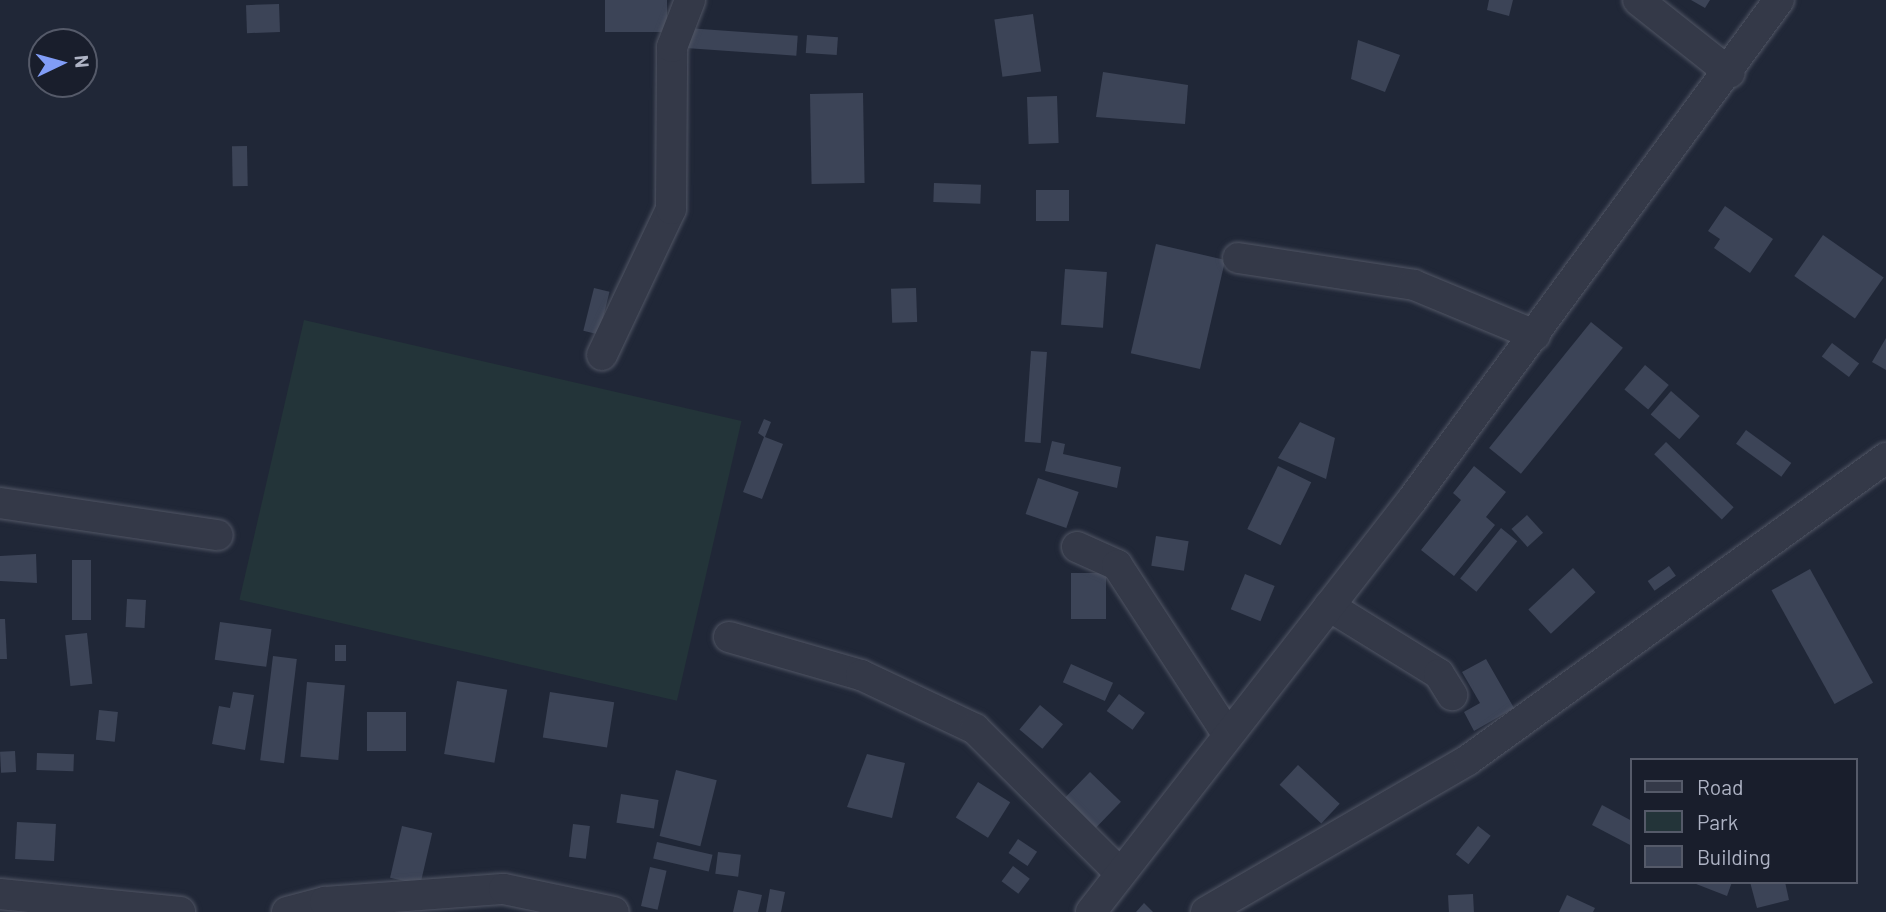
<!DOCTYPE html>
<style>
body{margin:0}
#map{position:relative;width:1886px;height:912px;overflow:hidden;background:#202737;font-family:Barlow,sans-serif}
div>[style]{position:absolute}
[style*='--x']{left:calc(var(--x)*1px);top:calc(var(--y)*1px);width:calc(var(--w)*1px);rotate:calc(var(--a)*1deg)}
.green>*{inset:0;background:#233439;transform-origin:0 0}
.building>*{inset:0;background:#3c4457;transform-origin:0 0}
.roads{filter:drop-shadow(0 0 2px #515665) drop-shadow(0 0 2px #515665)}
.minor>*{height:30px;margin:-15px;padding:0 15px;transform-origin:15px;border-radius:15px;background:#343948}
span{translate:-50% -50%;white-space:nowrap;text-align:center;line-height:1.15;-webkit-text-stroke:5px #191e2c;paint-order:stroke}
.legend{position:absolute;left:1630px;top:758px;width:228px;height:126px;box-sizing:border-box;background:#191e2c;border:2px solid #555a69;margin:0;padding:9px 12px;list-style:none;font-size:21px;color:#aeb3c4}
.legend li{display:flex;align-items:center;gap:14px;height:35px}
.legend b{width:35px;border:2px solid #555a69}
.north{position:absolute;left:28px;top:28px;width:70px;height:70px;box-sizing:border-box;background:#191e2c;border:2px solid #555a69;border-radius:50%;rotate:85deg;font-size:19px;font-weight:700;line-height:28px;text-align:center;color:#aeb3c4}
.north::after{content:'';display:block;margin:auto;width:24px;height:32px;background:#819df7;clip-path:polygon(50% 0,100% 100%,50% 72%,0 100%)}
</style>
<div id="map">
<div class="green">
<div style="left:304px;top:320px;width:449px;height:287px;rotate:13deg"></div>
</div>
<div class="building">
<div style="left:605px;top:0;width:62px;height:32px"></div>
<div style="clip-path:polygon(1489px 0,1513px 0,1509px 16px,1487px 10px)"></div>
<div style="clip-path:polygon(1691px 0,1710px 0,1705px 8px)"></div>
<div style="left:279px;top:4px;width:28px;height:33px;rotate:88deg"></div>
<div style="left:1033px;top:14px;width:58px;height:39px;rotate:82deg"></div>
<div style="left:687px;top:28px;width:111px;height:20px;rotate:4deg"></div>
<div style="left:807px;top:35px;width:31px;height:18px;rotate:4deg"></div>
<div style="clip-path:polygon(1358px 40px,1400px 55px,1385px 92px,1351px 79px)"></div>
<div style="clip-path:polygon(1103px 72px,1188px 85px,1185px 124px,1096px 117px)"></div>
<div style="left:863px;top:93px;width:90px;height:53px;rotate:89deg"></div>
<div style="left:1057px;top:96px;width:47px;height:30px;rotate:88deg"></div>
<div style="left:247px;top:146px;width:40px;height:15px;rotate:89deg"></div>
<div style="left:934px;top:183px;width:47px;height:19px;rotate:2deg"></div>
<div style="left:1036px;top:190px;width:33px;height:31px"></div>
<div style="clip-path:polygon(1725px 206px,1773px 239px,1750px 273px,1714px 248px,1720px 239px,1708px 231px)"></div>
<div style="left:1823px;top:235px;width:74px;height:50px;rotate:35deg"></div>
<div style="left:1156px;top:244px;width:71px;height:112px;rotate:13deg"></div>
<div style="left:1065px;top:269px;width:42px;height:56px;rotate:4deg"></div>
<div style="left:594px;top:288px;width:16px;height:44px;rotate:14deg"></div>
<div style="left:916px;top:288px;width:34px;height:25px;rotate:88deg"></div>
<div style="left:1591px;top:322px;width:41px;height:162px;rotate:39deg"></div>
<div style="clip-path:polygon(1886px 338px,1886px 370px,1872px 362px)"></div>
<div style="left:1832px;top:343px;width:34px;height:17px;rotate:37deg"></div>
<div style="left:1031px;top:351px;width:16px;height:91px;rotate:4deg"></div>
<div style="left:1645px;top:365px;width:31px;height:32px;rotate:40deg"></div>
<div style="left:1671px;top:391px;width:38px;height:31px;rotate:41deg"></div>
<div style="clip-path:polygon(764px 419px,771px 422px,765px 437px,783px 444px,762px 499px,743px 492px,764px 437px,758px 433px)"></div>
<div style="clip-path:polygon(1300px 422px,1335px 438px,1326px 479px,1278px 458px)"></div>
<div style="left:1746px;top:430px;width:56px;height:17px;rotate:36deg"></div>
<div style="clip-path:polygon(1052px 441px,1065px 444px,1063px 454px,1121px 467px,1117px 488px,1045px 471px)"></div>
<div style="left:1666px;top:442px;width:94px;height:17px;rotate:44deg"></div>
<div style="left:1278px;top:466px;width:37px;height:70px;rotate:26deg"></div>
<div style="clip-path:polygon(1474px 466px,1506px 492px,1486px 517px,1495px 525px,1454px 576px,1421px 550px,1461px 500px,1453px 493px)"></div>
<div style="left:1038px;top:478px;width:43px;height:38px;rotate:19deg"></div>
<div style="left:1527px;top:515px;width:24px;height:21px;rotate:48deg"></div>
<div style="left:1501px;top:528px;width:21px;height:65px;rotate:39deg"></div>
<div style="left:1156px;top:536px;width:33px;height:30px;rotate:9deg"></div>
<div style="clip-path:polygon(36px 554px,37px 583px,0 581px,0 556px)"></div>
<div style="left:72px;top:560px;width:19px;height:60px"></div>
<div style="left:1669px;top:566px;width:12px;height:26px;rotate:55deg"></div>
<div style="left:1573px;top:568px;width:33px;height:61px;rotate:47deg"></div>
<div style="left:1810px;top:569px;width:130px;height:44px;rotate:61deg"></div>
<div style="left:1071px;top:573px;width:35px;height:46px"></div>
<div style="left:1245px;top:574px;width:32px;height:38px;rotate:22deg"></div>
<div style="left:127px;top:599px;width:19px;height:28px;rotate:3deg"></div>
<div style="clip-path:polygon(0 619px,5px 619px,7px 659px,0 659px)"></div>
<div style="left:220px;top:622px;width:52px;height:38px;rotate:8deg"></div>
<div style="left:87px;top:633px;width:51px;height:22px;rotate:84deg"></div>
<div style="left:335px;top:645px;width:11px;height:16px"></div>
<div style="left:273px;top:656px;width:24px;height:105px;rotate:7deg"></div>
<div style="clip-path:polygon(1486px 659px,1514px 708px,1474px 731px,1464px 712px,1480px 703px,1462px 672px)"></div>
<div style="left:1071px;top:664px;width:46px;height:20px;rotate:24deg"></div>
<div style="left:457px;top:681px;width:51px;height:74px;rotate:10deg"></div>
<div style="left:307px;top:682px;width:38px;height:75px;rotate:5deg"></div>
<div style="clip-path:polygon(233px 692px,254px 695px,245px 750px,212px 744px,219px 706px,230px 708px)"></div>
<div style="left:550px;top:692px;width:65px;height:46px;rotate:9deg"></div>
<div style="left:1119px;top:694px;width:32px;height:21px;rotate:36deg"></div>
<div style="left:1040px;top:705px;width:30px;height:32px;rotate:40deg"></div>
<div style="left:99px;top:710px;width:19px;height:30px;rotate:6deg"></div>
<div style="left:367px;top:712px;width:39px;height:39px"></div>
<div style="left:15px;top:751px;width:21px;height:15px;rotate:87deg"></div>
<div style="left:37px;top:753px;width:37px;height:17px;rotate:2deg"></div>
<div style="clip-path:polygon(867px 754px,905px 763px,892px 818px,847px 807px)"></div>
<div style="left:1298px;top:765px;width:57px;height:27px;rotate:43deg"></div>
<div style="left:676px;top:770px;width:42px;height:68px;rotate:14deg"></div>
<div style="left:1090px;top:772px;width:43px;height:37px;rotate:44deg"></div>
<div style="left:978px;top:782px;width:38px;height:42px;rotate:32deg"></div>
<div style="left:621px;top:794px;width:38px;height:29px;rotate:9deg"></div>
<div style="clip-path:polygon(1602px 805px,1632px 821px,1632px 846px,1592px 825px)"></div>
<div style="left:17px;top:822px;width:39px;height:37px;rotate:3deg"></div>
<div style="left:573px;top:824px;width:17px;height:33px;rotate:7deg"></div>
<div style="left:402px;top:826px;width:31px;height:53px;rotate:13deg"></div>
<div style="left:1478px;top:826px;width:16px;height:36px;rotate:38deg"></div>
<div style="left:1018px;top:839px;width:23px;height:17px;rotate:34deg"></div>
<div style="left:657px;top:842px;width:57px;height:17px;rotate:13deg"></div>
<div style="left:718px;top:852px;width:23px;height:22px;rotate:7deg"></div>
<div style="left:1013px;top:866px;width:21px;height:19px;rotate:37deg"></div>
<div style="left:650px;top:867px;width:17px;height:40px;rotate:13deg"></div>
<div style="clip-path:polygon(1691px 882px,1732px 882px,1727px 896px)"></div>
<div style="clip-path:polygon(1750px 882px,1785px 882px,1789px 900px,1757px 908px)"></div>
<div style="clip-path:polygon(770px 889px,785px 892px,781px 912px,766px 912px)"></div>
<div style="clip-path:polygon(738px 890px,762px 895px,758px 912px,733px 912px)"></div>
<div style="left:1473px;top:894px;width:18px;height:25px;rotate:87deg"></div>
<div style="clip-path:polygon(1567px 895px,1595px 908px,1593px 912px,1559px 912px)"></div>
<div style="clip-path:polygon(1144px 903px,1153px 912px,1136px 912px)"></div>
</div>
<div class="roads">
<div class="minor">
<div style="--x:1638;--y:0;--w:117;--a:38.4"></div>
<div style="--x:1238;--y:258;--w:178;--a:8.7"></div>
<div style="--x:1414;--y:285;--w:131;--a:22.5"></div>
<div style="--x:602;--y:355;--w:161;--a:-64.7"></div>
<div style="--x:671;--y:209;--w:162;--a:-89.6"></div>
<div style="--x:672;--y:47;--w:50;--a:-69"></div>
<div style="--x:0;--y:503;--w:220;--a:8.4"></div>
<div style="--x:1077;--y:547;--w:44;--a:24.2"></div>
<div style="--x:1117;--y:565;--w:203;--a:56.9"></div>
<div style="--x:1329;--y:606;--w:129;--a:31.7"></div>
<div style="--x:1439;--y:674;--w:25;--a:58"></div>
<div style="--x:729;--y:637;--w:137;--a:16.1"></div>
<div style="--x:861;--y:675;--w:126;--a:25.3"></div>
<div style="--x:975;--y:729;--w:204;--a:44.8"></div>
<div style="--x:0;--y:894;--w:181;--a:5.7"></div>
<div style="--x:287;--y:912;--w:39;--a:-15"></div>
<div style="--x:325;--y:902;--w:179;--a:-4.2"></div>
<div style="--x:504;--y:889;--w:112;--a:11.8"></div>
<div style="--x:1091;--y:912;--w:522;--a:-52.08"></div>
<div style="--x:1412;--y:500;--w:620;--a:-53.72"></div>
<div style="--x:1206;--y:912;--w:303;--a:-30.1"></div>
<div style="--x:1468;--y:760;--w:516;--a:-35.85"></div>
</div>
</div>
<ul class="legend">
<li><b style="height:9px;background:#343948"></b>Road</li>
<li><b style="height:19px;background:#233439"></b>Park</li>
<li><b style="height:19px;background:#3c4457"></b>Building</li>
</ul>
<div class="north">N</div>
</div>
